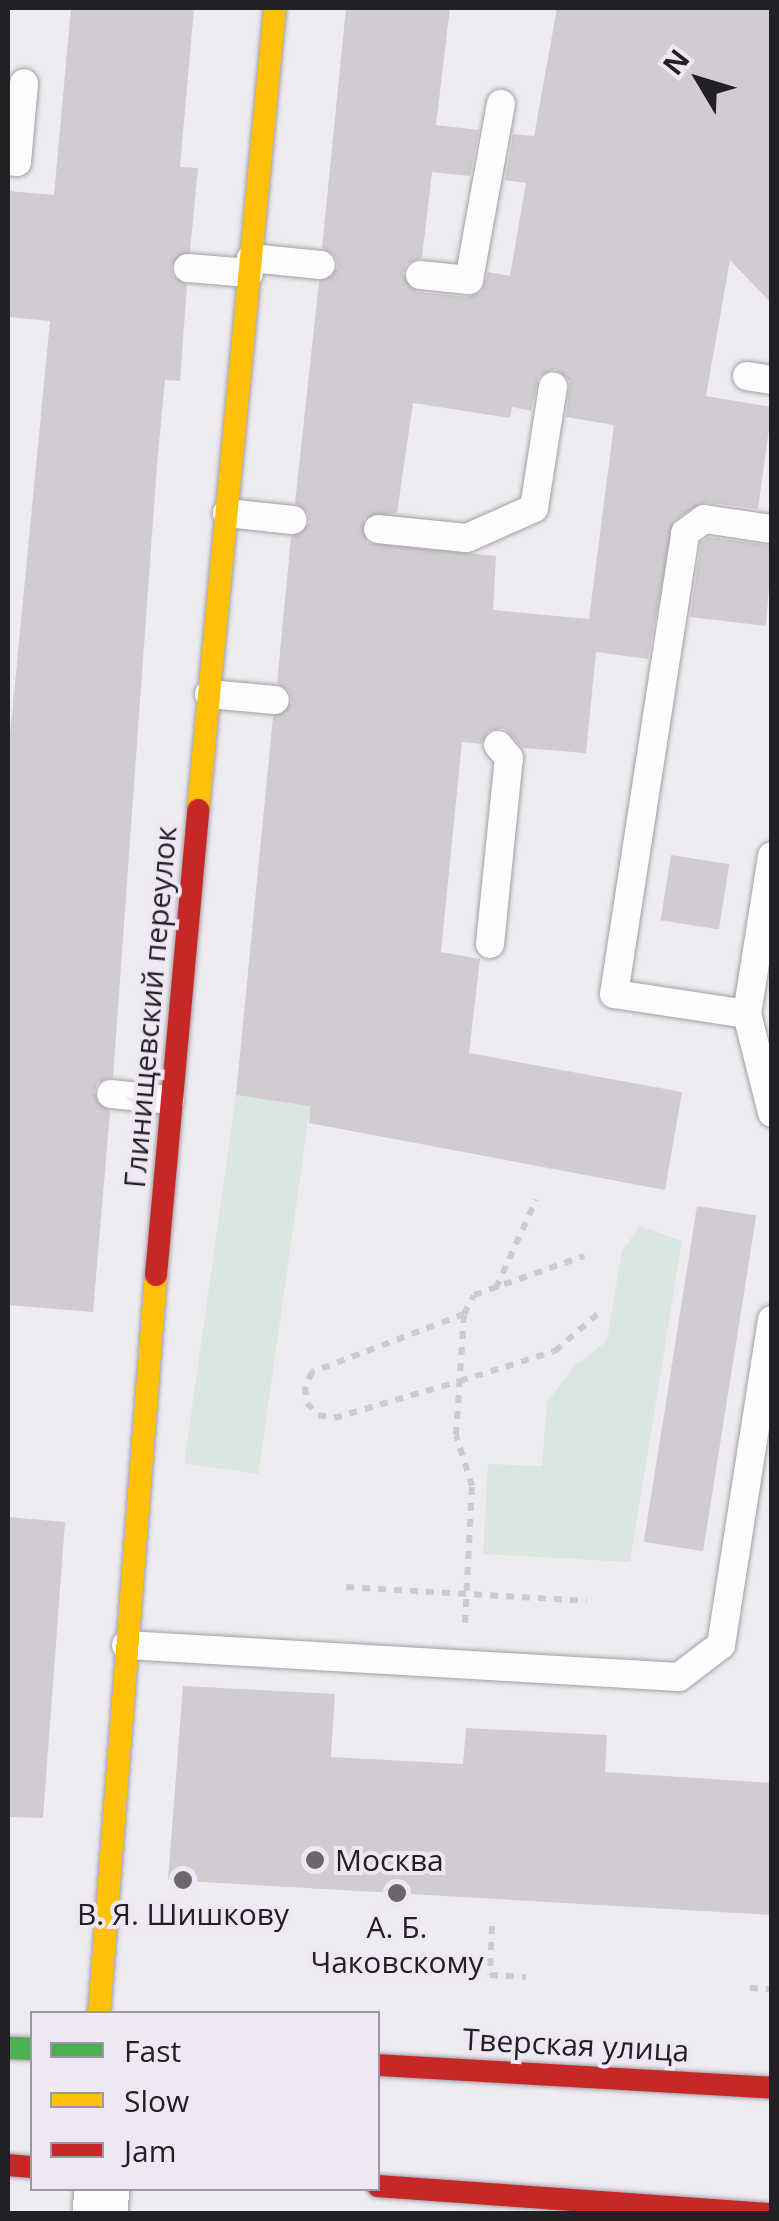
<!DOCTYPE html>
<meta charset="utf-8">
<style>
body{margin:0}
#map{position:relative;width:779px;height:2221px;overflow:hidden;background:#eeebf1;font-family:"Open Sans",sans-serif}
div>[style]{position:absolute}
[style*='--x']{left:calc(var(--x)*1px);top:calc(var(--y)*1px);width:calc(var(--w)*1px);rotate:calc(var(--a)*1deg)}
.green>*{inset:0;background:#dae7e1;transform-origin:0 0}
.building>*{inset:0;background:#d3cbd2;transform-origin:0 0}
.path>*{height:6px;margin-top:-3px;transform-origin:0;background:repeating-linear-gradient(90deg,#cccbce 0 8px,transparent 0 16px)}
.roads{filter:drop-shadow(0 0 2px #a29fa4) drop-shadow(0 0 2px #a29fa4)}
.lane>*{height:28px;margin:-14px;padding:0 14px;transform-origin:14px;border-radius:14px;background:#fcfcfd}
.street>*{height:55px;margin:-27.5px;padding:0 27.5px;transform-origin:27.5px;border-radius:27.5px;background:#fcfcfd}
.fast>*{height:22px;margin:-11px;padding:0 11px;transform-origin:11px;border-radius:11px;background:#4caf50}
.slow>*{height:22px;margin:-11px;padding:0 11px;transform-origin:11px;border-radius:11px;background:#ffc107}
.jam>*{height:22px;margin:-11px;padding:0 11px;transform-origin:11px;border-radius:11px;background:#c62828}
.dots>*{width:28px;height:28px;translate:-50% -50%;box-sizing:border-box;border:5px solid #eee8f4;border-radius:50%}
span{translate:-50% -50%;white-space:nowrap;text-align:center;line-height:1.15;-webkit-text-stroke:8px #eee8f4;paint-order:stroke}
.street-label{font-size:30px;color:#222025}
.poi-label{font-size:30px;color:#222025}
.left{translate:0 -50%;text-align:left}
.frame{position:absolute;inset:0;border:10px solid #222025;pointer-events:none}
.legend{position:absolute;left:30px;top:2011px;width:350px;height:180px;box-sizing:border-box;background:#eee8f4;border:2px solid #9c98a1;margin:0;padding:12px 18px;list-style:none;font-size:30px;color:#222025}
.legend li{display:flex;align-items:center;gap:20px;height:50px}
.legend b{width:50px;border:2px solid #9c98a1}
.north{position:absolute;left:649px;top:30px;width:100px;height:100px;-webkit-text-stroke:8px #eee8f4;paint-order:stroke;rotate:308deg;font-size:28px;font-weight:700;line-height:40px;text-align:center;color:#222025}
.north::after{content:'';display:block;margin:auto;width:35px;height:45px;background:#222025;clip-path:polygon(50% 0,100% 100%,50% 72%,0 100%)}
</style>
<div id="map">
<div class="green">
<div style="left:236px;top:1095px;width:75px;height:372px;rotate:8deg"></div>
<div style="clip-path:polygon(640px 1226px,682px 1241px,630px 1562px,483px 1554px,488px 1464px,542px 1466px,547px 1402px,574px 1366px,607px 1341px,622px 1251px)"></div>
</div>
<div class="building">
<div style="clip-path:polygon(71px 8px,194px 8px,180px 167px,198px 168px,190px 251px,171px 266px,173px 276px,187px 285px,180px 381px,165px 380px,157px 465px,113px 1077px,97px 1083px,94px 1093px,110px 1112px,93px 1312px,8px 1305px,8px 755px,50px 321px,8px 317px,8px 191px,54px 195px)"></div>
<div style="clip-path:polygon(evenodd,346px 8px,450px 8px,436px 125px,479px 130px,470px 176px,432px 172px,422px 258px,406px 264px,403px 274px,417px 292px,467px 297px,482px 292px,488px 272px,510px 276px,526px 183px,505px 180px,513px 134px,534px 136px,557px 8px,772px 8px,772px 304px,730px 260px,706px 396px,772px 407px,758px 509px,705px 502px,674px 520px,648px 659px,596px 652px,586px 753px,523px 748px,503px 728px,488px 731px,481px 744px,462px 742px,441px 952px,480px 959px,469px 1053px,682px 1092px,665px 1190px,309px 1123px,310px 1106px,236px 1095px,273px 717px,292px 703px,290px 692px,277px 683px,291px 537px,310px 523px,308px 512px,295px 503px,319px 282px,338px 268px,336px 257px,322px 248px,346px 8px,555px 369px,570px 381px,566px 417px,614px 425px,589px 619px,493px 610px,496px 556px,367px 543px,364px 518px,397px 513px,413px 403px,510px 418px,512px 407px,531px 411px,539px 376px,555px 369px)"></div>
<div style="clip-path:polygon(709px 537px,772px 546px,766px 626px,690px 617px,701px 543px)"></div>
<div style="left:671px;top:855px;width:59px;height:66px;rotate:9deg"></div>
<div style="left:697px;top:1206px;width:60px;height:340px;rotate:9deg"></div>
<div style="clip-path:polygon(8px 1517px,65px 1522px,43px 1818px,8px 1817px)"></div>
<div style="clip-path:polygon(183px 1686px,335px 1694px,331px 1757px,463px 1764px,466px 1728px,607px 1735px,605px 1772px,772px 1783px,772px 1915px,168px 1880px)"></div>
</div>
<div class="path">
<div style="--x:496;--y:1288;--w:97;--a:-65.6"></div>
<div style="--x:464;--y:1314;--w:163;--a:159.1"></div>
<div style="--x:312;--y:1372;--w:17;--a:115"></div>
<div style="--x:305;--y:1387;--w:16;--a:83"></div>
<div style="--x:307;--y:1403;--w:16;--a:47"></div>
<div style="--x:318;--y:1415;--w:16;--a:11"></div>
<div style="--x:334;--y:1418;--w:131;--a:-16.4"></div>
<div style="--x:460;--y:1381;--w:100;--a:-17.5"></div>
<div style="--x:555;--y:1351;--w:61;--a:-41"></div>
<div style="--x:346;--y:1587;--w:241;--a:3.3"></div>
<div style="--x:465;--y:1623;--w:137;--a:-87.1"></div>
<div style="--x:472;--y:1486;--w:53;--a:-107.4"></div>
<div style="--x:456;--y:1435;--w:121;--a:-86.2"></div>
<div style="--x:464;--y:1314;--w:21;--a:-62"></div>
<div style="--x:474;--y:1295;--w:117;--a:-19.5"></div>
<div style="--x:492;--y:1926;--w:49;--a:92.3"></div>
<div style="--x:490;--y:1975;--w:36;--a:3"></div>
<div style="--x:750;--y:1988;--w:22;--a:3"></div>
</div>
<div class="roads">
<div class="lane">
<div style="--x:8;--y:161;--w:9;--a:6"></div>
<div style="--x:17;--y:162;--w:79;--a:-84.9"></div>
<div style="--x:251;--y:258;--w:70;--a:5.7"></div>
<div style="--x:188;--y:268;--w:61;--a:4.7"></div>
<div style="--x:420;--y:275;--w:49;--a:5.8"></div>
<div style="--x:469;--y:280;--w:179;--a:-79.7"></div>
<div style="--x:747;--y:376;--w:25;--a:9"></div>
<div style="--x:227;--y:513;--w:66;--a:6.1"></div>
<div style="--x:378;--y:529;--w:89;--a:5.8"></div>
<div style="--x:467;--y:538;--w:73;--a:-24.1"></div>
<div style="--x:534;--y:508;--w:123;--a:-81.1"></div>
<div style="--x:209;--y:694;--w:66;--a:5.2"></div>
<div style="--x:772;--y:856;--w:160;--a:99"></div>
<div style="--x:747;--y:1014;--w:102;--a:75.8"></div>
<div style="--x:490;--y:944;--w:187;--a:-84.2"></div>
<div style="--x:509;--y:758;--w:17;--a:-130"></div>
<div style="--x:747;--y:1014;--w:134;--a:-171.4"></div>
<div style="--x:614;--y:994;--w:466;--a:-81.2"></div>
<div style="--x:685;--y:533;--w:24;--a:-36"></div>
<div style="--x:704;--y:519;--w:69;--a:8.4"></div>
<div style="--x:111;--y:1094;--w:59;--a:5.8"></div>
<div style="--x:126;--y:1645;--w:554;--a:3.31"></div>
<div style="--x:679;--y:1677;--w:53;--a:-37.3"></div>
<div style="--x:721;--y:1645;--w:329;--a:-81.1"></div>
</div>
<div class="street">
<div style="--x:100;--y:2214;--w:26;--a:-88"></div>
</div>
<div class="fast">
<div style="--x:8;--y:2048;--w:24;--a:2"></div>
</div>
<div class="slow">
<div style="--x:198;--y:810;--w:806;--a:-84.52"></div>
<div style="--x:99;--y:2014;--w:741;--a:-85.59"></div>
</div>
<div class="jam">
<div style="--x:156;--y:1275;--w:467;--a:-84.8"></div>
<div style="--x:378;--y:2065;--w:395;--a:3.3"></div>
<div style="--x:8;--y:2165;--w:24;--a:5"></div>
<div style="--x:378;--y:2186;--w:390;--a:4.1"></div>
</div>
</div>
<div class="dots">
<div style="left:315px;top:1860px;background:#69676c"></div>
<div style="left:183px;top:1880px;background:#69676c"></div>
<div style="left:397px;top:1893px;background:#69676c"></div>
</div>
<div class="street-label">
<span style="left:150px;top:1007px;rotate:-85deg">Глинищевский переулок</span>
<span style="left:576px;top:2045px;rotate:3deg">Тверская улица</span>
</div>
<div class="poi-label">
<span class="left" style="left:335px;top:1860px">Москва</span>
<span style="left:183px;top:1914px">В. Я. Шишкову</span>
<span style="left:397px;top:1944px">А. Б.<br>Чаковскому</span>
</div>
<div class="frame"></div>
<ul class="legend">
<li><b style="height:12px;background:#4caf50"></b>Fast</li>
<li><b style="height:12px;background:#ffc107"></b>Slow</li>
<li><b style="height:12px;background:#c62828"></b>Jam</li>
</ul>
<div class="north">N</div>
</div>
